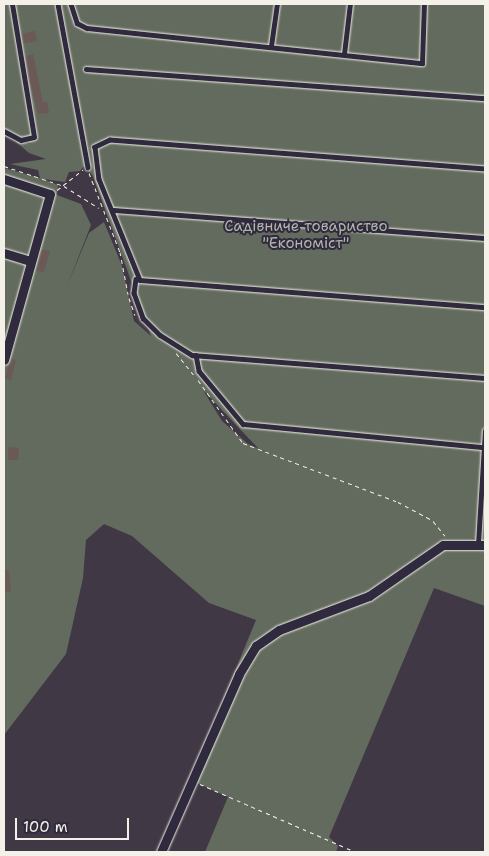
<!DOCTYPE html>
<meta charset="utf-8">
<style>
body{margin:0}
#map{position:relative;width:489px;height:856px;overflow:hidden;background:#413845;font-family:"Shantell Sans",sans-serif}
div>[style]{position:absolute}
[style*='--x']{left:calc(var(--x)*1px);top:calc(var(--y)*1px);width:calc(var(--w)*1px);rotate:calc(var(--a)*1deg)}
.green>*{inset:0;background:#636b5f}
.building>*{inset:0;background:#6a5957;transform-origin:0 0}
.path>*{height:1px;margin-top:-0.5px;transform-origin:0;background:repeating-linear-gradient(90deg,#f4f1e8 0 4px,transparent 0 8px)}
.roads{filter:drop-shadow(0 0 1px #f4f1e8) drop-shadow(0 0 1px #f4f1e8)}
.lane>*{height:4.5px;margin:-2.25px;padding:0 2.25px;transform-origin:2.25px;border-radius:2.25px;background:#2f2a3d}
.street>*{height:9px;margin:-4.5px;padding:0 4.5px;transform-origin:4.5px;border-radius:4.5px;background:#2f2a3d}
span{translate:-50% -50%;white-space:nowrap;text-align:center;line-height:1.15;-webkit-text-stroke:4px #2f2a3d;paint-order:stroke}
.park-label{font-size:15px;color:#b3b5aa}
.frame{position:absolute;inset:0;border:5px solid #f4f1e8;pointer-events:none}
.scale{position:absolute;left:15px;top:818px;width:114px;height:22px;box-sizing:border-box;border:2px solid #f4f1e8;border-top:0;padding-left:6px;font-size:15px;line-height:18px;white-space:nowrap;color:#f4f1e8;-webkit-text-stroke:4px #2f2a3d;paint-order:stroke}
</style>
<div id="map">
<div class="green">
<div style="clip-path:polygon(evenodd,4px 4px,485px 4px,485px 542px,471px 538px,485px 545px,485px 606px,434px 588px,329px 837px,338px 846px,336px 852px,205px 852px,228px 797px,190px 780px,256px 620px,209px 603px,132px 536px,104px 524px,86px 540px,83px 578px,66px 654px,4px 735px,4px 168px,40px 178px,38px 170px,10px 164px,46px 159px,29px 153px,15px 141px,31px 144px,4px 132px,4px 4px,84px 166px,93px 176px,151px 336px,134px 321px,122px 266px,104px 222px,89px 233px,67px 286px,91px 225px,81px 204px,57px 195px,58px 185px,43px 179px,65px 182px,69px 172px,80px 171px,84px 166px,4px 4px,203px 390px,258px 448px,274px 455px,248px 444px,222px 421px,203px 390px)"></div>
</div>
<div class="building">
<div style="left:35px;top:31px;width:10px;height:14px;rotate:79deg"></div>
<div style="clip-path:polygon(33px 54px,43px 102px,47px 102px,49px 113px,38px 114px,29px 80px,26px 56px)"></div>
<div style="clip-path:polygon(41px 249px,50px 251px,44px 272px,36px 271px)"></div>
<div style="clip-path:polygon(11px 358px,16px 360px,11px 380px,5px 378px)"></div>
<div style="clip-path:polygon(8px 447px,19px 448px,18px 460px,8px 460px)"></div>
<div style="clip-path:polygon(4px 570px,9px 570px,11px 592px,4px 592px)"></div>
</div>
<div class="path">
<div style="--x:4;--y:166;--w:63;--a:18.4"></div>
<div style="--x:64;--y:186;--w:41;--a:32.2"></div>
<div style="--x:89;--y:173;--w:85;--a:68.6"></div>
<div style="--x:120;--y:252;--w:43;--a:79.2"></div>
<div style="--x:57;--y:190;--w:33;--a:-38"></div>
<div style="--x:129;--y:298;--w:18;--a:71"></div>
<div style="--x:176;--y:353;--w:28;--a:51"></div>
<div style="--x:198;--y:380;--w:77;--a:54.5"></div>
<div style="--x:243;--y:443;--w:166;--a:20.8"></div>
<div style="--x:398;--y:502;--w:40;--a:28"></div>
<div style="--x:433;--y:521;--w:19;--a:51"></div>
<div style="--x:200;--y:784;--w:170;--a:23.6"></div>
</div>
<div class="roads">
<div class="lane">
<div style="--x:58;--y:4;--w:166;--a:79.6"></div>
<div style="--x:71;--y:4;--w:20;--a:72"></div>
<div style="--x:77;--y:23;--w:11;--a:27"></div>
<div style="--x:87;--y:28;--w:337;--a:6"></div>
<div style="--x:422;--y:63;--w:59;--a:-88.1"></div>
<div style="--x:271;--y:46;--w:42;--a:-81.9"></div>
<div style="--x:344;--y:54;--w:50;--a:-83.2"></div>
<div style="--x:86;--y:69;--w:400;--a:4.2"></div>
<div style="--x:4;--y:131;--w:19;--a:28"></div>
<div style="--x:21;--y:140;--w:13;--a:-13"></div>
<div style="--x:34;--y:137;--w:135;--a:-99.4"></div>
<div style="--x:485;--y:169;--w:376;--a:-175.6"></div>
<div style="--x:110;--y:140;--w:17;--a:155"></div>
<div style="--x:95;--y:147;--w:32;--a:83"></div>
<div style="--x:99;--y:179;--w:109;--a:67.9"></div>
<div style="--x:140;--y:280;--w:346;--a:4.5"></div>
<div style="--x:113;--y:210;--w:373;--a:4.3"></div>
<div style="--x:136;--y:279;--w:14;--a:98"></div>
<div style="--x:134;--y:293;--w:27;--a:70"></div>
<div style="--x:143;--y:318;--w:24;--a:45"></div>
<div style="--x:160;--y:335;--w:38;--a:32"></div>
<div style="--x:192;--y:355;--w:294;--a:4.5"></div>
<div style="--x:196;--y:355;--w:16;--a:79"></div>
<div style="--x:199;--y:371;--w:69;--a:50.3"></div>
<div style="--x:243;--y:424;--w:242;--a:5.5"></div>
<div style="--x:478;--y:544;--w:113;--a:-86.5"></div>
</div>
<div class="street">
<div style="--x:4;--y:179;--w:48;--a:18.1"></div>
<div style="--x:50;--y:194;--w:172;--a:105.5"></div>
<div style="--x:4;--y:253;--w:27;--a:17"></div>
<div style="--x:161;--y:852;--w:194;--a:-66.3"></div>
<div style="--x:239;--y:674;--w:33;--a:-59"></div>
<div style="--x:256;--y:646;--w:28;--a:-35"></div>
<div style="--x:279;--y:630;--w:96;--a:-20.7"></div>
<div style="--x:369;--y:596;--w:90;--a:-34.6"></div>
<div style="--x:443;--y:545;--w:42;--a:0"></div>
</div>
</div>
<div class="park-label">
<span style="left:306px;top:235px">Садівниче товариство<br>"Економіст"</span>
</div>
<div class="frame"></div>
<div class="scale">100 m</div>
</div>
